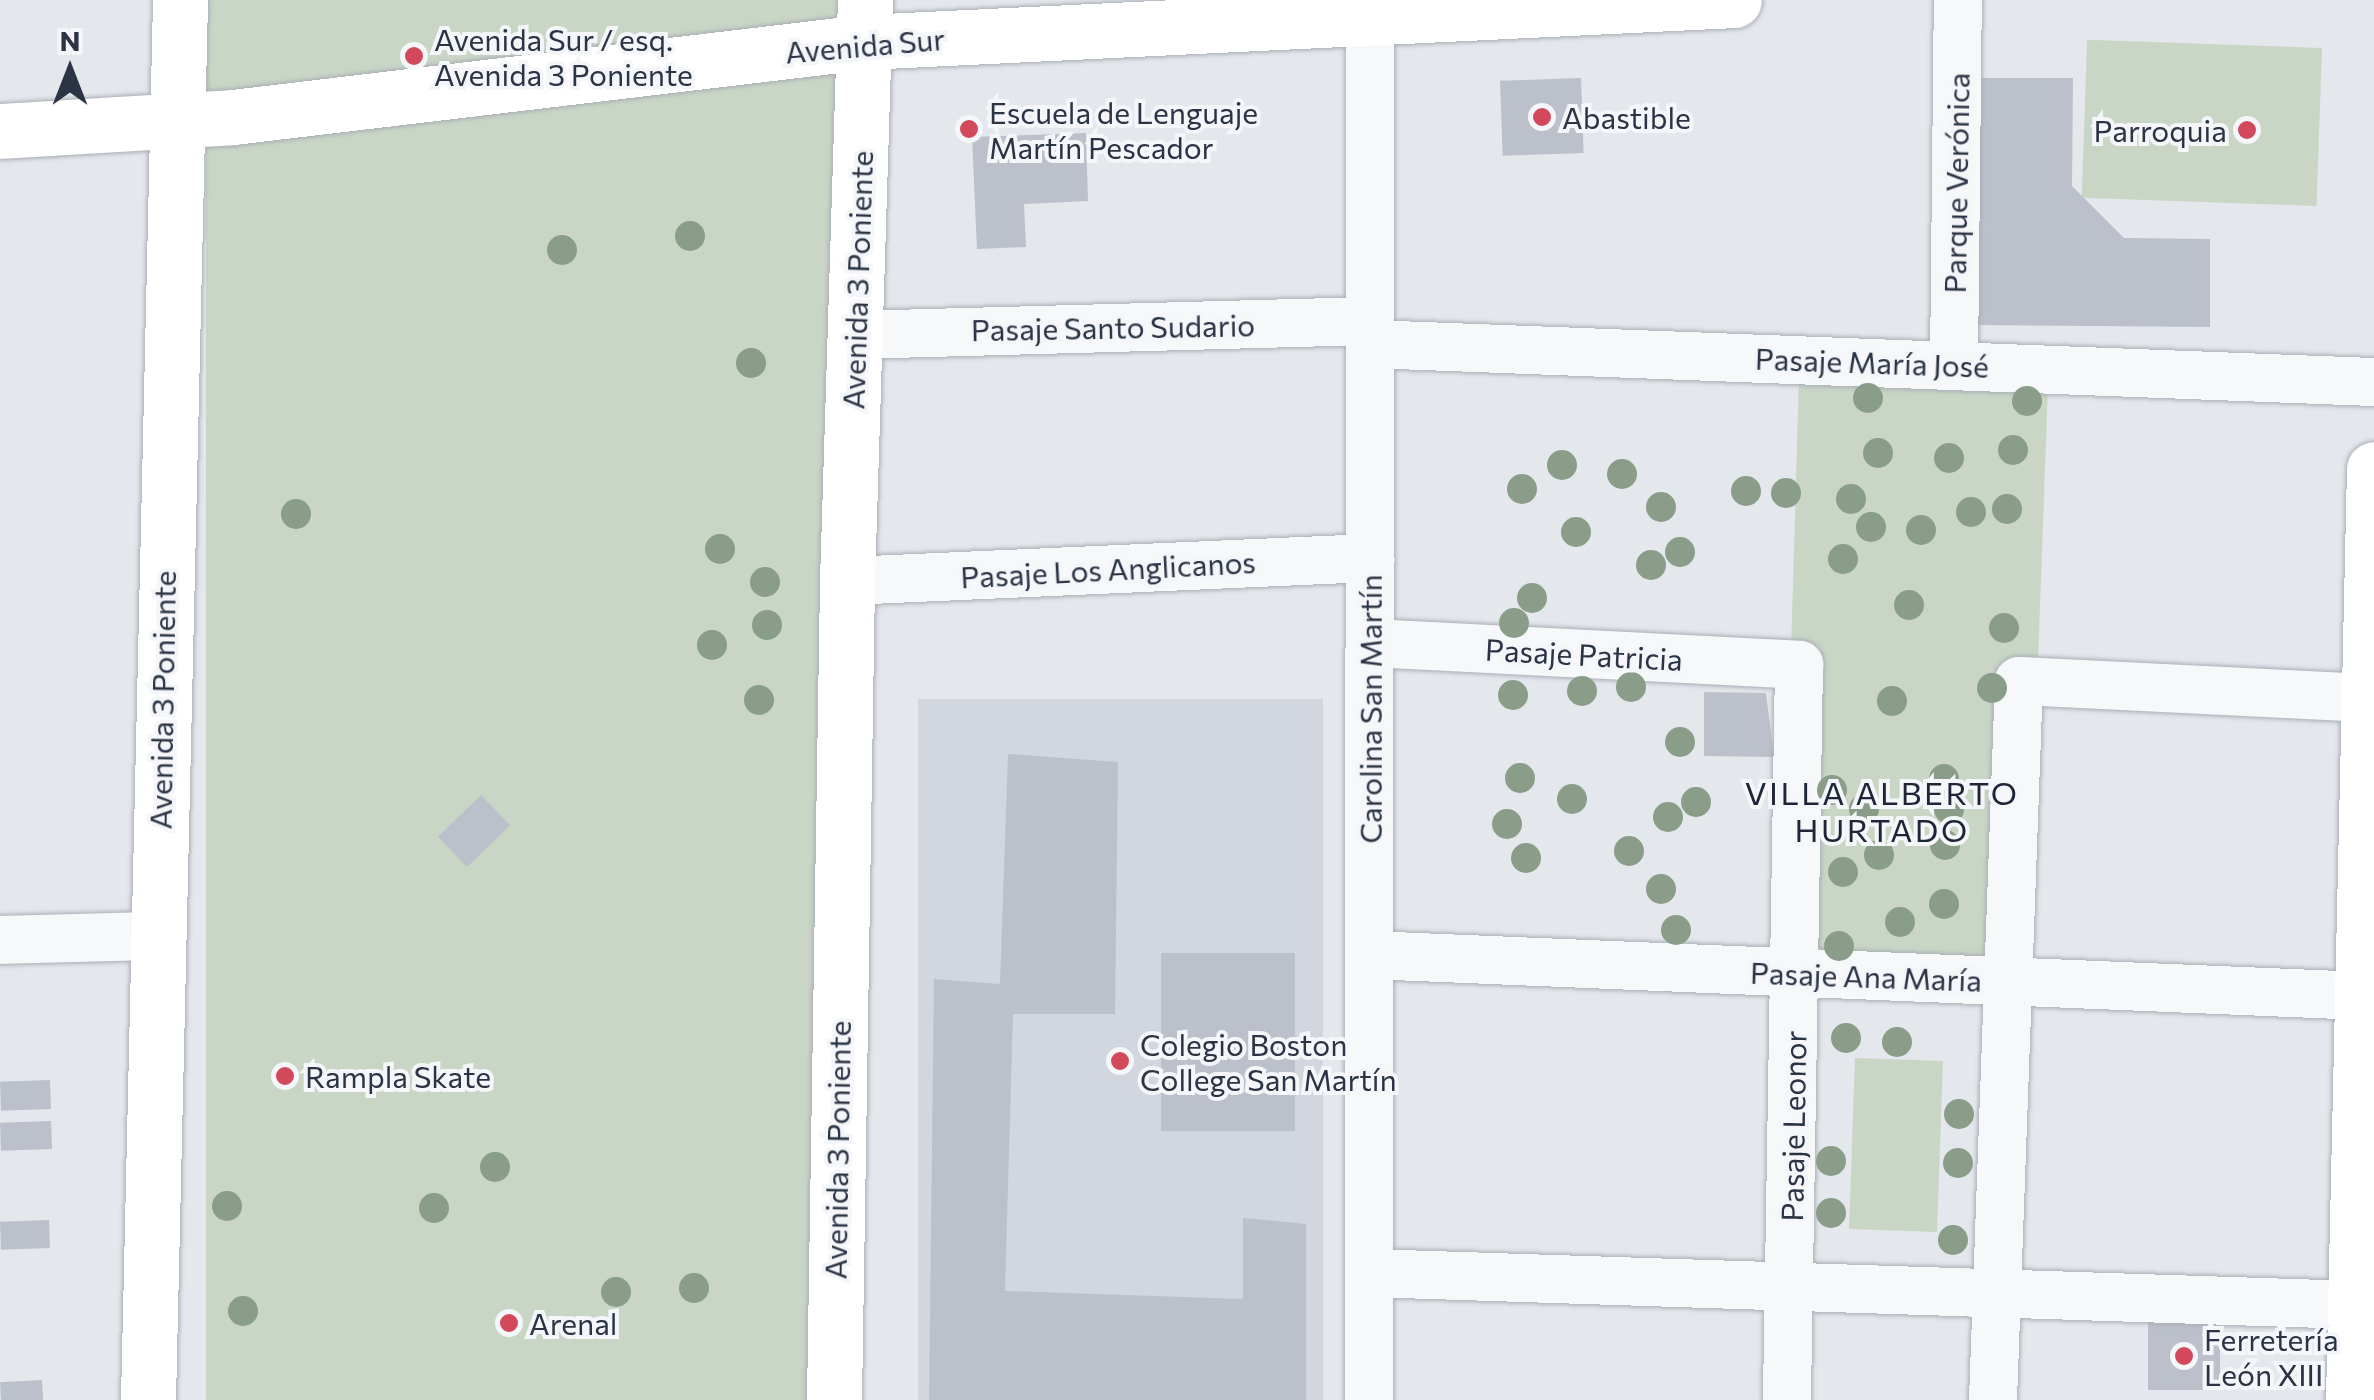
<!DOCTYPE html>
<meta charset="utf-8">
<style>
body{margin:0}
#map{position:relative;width:2374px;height:1400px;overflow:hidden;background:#e4e7ec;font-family:Commissioner,sans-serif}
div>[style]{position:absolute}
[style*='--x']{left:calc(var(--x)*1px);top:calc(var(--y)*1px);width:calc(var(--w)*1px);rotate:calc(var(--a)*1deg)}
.built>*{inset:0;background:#d2d6de;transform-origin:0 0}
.green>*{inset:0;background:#c9d6c5;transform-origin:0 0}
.building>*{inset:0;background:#bbc0ca;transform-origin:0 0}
.roads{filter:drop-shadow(0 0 2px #a9aeb7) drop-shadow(0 0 2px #a9aeb7)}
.street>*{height:48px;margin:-24px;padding:0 24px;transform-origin:24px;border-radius:24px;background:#f7f8fa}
.secondary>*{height:55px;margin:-27.5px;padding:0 27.5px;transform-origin:27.5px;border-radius:27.5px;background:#fff}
.trees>*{width:30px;height:30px;margin:-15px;border-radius:50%;background:#899d89}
.dots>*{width:28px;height:28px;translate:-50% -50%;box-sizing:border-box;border:5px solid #f4f6f9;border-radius:50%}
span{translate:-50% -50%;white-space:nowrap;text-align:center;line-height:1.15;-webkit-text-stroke:8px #f4f6f9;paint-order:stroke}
.poi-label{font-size:30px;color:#2b3445}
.left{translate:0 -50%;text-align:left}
.right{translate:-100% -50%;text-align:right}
.street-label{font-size:30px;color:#2b3445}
.neighbourhood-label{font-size:32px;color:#1d2536;letter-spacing:2.5px}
.north{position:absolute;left:20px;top:20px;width:100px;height:100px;-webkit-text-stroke:8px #f4f6f9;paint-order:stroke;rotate:0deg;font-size:28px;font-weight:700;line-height:40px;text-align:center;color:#2b3445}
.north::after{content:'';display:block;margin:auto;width:35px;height:45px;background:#2b3445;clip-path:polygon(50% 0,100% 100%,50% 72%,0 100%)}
</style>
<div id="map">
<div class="built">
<div style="left:1323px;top:699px;width:701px;height:405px;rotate:90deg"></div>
</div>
<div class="green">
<div style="left:206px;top:0;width:641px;height:1401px"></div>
<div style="left:2322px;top:48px;width:158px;height:235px;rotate:92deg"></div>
<div style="clip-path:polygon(1799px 377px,2048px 386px,2038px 662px,2006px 661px,1995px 981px,1806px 973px,1791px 651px)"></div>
<div style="left:1855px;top:1058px;width:88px;height:171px;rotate:2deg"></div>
</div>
<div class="building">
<div style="left:1581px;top:78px;width:75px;height:81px;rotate:88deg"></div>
<div style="clip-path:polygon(1977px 78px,2073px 78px,2072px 186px,2124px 238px,2210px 239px,2210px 327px,1975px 325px)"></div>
<div style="clip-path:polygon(1086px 133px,1088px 201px,1024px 204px,1026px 247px,977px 249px,972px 137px)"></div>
<div style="clip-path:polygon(1704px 692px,1766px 693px,1774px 757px,1704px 756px)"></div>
<div style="clip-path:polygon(1008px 754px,1118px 762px,1115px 1014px,1013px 1014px,1005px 1291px,1243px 1299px,1243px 1218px,1306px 1224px,1306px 1400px,929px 1400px,934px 979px,1000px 984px)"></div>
<div style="left:481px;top:795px;width:42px;height:60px;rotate:46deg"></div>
<div style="left:1295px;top:953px;width:178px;height:134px;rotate:90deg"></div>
<div style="left:50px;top:1080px;width:29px;height:50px;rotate:88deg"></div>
<div style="left:51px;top:1121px;width:28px;height:51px;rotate:88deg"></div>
<div style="left:49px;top:1220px;width:28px;height:49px;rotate:88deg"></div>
<div style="left:2148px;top:1321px;width:72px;height:69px"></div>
<div style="left:42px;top:1380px;width:20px;height:42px;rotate:87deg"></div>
</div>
<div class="roads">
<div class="street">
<div style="--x:855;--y:335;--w:515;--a:-1.56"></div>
<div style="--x:1370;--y:344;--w:1005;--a:2.17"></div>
<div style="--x:1954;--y:366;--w:366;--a:-89.4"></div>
<div style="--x:847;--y:581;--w:524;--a:-2.52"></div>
<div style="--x:1370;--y:643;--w:430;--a:2.9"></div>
<div style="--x:1799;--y:665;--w:735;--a:90.94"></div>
<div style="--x:0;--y:940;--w:157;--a:-1.5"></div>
<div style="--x:1369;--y:955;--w:994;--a:2.36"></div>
<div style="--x:1369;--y:1273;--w:987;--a:1.86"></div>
<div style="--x:1369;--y:1400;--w:1383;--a:-89.96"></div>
<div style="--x:1993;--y:1400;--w:719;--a:-87.93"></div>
<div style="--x:2019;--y:681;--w:350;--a:2.8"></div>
</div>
<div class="secondary">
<div style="--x:0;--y:131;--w:233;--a:-3.4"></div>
<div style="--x:233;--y:117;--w:635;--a:-6.78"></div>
<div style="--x:864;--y:42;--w:871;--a:-2.76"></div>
<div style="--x:148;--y:1400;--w:1400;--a:-88.69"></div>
<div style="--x:834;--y:1400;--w:819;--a:-89.09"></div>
<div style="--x:847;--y:581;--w:581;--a:-88.23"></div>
<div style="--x:2353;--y:1400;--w:931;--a:-88.71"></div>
</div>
</div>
<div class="trees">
<div style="left:690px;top:236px"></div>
<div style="left:562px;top:250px"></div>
<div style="left:751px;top:363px"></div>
<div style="left:1868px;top:398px"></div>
<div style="left:2027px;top:401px"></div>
<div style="left:2013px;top:450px"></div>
<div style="left:1878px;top:453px"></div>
<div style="left:1949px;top:458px"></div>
<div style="left:1562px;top:465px"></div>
<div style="left:1622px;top:474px"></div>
<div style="left:1522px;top:489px"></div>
<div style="left:1746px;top:491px"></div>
<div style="left:1786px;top:493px"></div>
<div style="left:1851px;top:499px"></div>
<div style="left:1661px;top:507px"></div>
<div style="left:2007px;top:509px"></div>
<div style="left:1971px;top:512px"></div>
<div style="left:296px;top:514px"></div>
<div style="left:1871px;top:527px"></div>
<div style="left:1921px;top:530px"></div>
<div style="left:1576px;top:532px"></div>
<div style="left:720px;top:549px"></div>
<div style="left:1680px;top:552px"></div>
<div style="left:1843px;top:559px"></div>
<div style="left:1651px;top:565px"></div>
<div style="left:765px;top:582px"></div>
<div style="left:1532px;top:598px"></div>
<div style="left:1909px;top:605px"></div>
<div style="left:1514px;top:623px"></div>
<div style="left:767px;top:625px"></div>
<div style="left:2004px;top:628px"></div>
<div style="left:712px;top:645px"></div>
<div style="left:1631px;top:687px"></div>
<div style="left:1992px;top:688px"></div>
<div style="left:1582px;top:691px"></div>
<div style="left:1513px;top:695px"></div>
<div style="left:759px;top:700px"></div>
<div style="left:1892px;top:701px"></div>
<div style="left:1680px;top:742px"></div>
<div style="left:1520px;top:778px"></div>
<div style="left:1944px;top:779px"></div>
<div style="left:1832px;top:790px"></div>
<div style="left:1572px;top:799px"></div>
<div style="left:1696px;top:802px"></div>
<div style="left:1864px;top:809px"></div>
<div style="left:1949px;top:809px"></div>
<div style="left:1668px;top:817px"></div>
<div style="left:1507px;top:824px"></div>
<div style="left:1945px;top:845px"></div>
<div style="left:1629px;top:851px"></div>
<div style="left:1879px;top:855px"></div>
<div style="left:1526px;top:858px"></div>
<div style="left:1843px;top:872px"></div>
<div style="left:1661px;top:889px"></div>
<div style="left:1944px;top:904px"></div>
<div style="left:1900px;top:922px"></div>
<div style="left:1676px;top:930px"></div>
<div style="left:1839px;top:946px"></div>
<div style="left:1846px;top:1038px"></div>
<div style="left:1897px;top:1042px"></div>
<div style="left:1959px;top:1114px"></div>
<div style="left:1831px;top:1161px"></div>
<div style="left:1958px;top:1163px"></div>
<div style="left:495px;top:1167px"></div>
<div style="left:227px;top:1206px"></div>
<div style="left:434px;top:1208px"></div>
<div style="left:1831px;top:1213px"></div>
<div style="left:1953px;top:1240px"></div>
<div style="left:694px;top:1288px"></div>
<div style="left:616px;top:1292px"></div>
<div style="left:243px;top:1311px"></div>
</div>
<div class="dots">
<div style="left:414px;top:56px;background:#d1495b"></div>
<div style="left:1542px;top:117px;background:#d1495b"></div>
<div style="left:969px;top:129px;background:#d1495b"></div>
<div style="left:2247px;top:130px;background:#d1495b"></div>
<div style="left:1120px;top:1061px;background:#d1495b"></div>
<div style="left:285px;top:1076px;background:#d1495b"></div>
<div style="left:509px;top:1323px;background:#d1495b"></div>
<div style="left:2184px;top:1356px;background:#d1495b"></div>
</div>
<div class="poi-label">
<span class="left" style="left:434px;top:56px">Avenida Sur / esq.<br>Avenida 3 Poniente</span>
<span class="left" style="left:989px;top:129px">Escuela de Lenguaje<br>Martín Pescador</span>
<span class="left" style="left:1562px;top:117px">Abastible</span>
<span class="right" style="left:2227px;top:130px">Parroquia</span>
<span class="left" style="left:1140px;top:1061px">Colegio Boston<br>College San Martín</span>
<span class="left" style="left:305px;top:1076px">Rampla Skate</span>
<span class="left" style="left:529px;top:1323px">Arenal</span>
<span class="left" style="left:2204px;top:1356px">Ferretería<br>León XIII</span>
</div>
<div class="street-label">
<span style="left:865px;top:45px;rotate:-5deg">Avenida Sur</span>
<span style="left:1956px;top:183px;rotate:-89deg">Parque Verónica</span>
<span style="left:857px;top:280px;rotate:-88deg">Avenida 3 Poniente</span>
<span style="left:1113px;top:327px;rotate:-1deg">Pasaje Santo Sudario</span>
<span style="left:1872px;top:362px;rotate:2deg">Pasaje María José</span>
<span style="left:1108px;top:569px;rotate:-3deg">Pasaje Los Anglicanos</span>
<span style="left:1584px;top:654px;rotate:3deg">Pasaje Patricia</span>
<span style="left:162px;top:700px;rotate:-89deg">Avenida 3 Poniente</span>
<span style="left:1370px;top:709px;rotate:-90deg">Carolina San Martín</span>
<span style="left:1866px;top:976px;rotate:2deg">Pasaje Ana María</span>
<span style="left:1793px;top:1126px;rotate:-89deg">Pasaje Leonor</span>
<span style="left:837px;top:1150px;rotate:-89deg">Avenida 3 Poniente</span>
</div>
<div class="neighbourhood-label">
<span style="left:1882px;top:811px">VILLA ALBERTO<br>HURTADO</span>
</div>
<div class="north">N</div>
</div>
